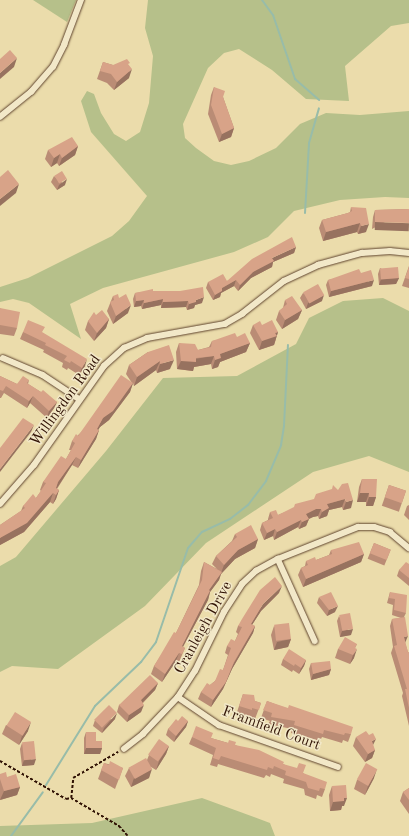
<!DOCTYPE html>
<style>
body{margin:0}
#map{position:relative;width:409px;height:836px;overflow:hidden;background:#ebdcab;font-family:"Old Standard TT",serif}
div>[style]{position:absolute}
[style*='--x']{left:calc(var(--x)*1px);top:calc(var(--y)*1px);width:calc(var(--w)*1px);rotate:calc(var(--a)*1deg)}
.green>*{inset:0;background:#b6c08a}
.stream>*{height:2px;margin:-1px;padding:0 1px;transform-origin:1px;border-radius:1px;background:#98bca9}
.path>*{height:1.5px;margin-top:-0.75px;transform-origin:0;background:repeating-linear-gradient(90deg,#301204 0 3px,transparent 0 5px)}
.roads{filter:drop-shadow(0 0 1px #5f442e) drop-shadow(0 0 1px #5f442e)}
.minor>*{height:5.5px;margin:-2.75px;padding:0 2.75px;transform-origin:2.75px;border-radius:2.75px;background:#f2e8c8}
.wall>*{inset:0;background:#ba8c75;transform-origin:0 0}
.shaded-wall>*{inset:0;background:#97725f;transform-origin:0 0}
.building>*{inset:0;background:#d8a388;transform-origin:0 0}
span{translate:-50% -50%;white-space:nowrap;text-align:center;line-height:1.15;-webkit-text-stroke:3px #f2e8c8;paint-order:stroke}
.street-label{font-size:15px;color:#301204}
</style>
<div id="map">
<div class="green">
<div style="clip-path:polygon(33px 0,76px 0,67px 22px)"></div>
<div style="clip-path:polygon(148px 0,409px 0,409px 23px,391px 26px,345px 66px,349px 101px,306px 99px,272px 70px,239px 49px,224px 53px,208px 68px,183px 124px,185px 138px,196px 148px,214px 161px,231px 165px,249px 161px,276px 148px,300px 124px,326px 113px,360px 115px,409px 111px,409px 198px,385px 197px,340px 200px,294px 211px,268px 237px,234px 252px,103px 288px,70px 304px,81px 339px,29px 303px,13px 299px,0 302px,0 287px,28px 278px,112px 236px,129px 221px,147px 196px,91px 132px,81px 101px,87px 91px,94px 94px,101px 113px,114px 134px,126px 141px,140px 132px,149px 103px,153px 56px,145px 28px)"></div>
<div style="clip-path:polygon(383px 298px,409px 311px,409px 472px,369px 456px,313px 472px,206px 543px,145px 606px,58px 669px,12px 666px,0 672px,0 566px,16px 557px,106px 451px,163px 378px,237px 376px,296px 344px,309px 318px,343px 301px)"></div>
<div style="clip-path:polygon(202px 798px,270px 823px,275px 836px,0 836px,0 826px,92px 823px)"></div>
</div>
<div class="stream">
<div style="--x:262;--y:0;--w:19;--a:54"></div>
<div style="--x:273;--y:15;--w:68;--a:71"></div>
<div style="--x:295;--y:79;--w:32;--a:41"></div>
<div style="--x:305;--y:213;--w:70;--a:-86.7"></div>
<div style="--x:309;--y:143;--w:36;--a:-74"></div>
<div style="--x:46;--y:785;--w:93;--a:-58.2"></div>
<div style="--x:95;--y:706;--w:64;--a:-43.7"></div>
<div style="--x:141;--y:662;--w:25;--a:-53"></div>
<div style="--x:156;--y:642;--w:99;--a:-71.2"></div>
<div style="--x:188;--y:548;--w:21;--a:-49"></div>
<div style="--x:202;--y:532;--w:31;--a:-25"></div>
<div style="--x:230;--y:519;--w:23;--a:-38"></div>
<div style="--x:248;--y:505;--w:30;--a:-53"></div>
<div style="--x:266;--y:481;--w:39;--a:-67"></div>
<div style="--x:281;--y:445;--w:19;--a:-81"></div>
<div style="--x:284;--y:426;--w:81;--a:-87.2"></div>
<div style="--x:11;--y:836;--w:54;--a:-54"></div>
</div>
<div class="path">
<div style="--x:0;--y:761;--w:76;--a:29.9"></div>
<div style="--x:66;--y:799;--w:5;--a:-11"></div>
<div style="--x:71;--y:798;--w:20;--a:-84"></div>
<div style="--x:73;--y:778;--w:52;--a:-30"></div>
<div style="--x:71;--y:798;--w:56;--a:30.3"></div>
<div style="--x:119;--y:826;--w:13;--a:48"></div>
</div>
<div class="roads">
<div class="minor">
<div style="--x:0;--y:117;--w:40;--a:-39"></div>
<div style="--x:31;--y:92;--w:33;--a:-49"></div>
<div style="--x:53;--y:67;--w:25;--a:-63"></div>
<div style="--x:64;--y:45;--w:48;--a:-69.3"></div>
<div style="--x:3;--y:358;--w:43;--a:23"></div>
<div style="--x:43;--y:375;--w:43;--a:33.7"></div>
<div style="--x:0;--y:504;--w:52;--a:-48.9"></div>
<div style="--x:34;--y:465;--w:121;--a:-54.7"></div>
<div style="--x:104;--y:366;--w:27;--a:-42"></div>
<div style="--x:124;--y:348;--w:25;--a:-23"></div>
<div style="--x:147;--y:338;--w:79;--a:-10.2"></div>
<div style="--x:225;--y:324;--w:20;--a:-30"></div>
<div style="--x:242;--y:314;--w:53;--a:-38.2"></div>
<div style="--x:284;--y:281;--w:38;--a:-25"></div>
<div style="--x:318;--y:265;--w:46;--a:-15.3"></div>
<div style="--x:362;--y:253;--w:28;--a:-4"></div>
<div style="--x:390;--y:251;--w:19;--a:6"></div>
<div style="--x:278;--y:559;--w:90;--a:65.7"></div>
<div style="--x:178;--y:697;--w:50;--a:34.3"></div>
<div style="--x:219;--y:725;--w:126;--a:19.4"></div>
<div style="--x:124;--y:749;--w:24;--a:-38"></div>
<div style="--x:143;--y:734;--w:51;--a:-46.6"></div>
<div style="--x:178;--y:697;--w:31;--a:-57"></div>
<div style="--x:195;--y:671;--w:66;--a:-63.8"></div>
<div style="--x:224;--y:612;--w:33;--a:-57"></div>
<div style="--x:242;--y:584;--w:19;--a:-43"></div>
<div style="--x:256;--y:571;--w:25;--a:-29"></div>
<div style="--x:278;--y:559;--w:86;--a:-21.8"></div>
<div style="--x:358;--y:527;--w:16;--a:0"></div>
<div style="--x:374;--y:527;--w:17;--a:17"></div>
<div style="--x:390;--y:532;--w:25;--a:40"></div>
</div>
</div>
<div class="wall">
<div style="clip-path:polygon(103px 62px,113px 65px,129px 66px,129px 78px,114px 90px,107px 83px,97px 79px)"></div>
<div style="clip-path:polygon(214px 87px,223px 97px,234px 128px,231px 137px,219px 142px,208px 114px,211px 95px)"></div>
<div style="clip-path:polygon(78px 146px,75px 155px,59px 166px,57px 163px,51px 167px,45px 159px,48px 150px)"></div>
<div style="clip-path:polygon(54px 176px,65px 185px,57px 190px,51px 182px)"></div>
<div style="clip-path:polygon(351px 207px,366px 232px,358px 234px,357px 232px,323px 241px,319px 228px,322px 220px,348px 213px,350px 212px)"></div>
<div style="clip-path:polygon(409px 209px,372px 229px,373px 217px,375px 210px)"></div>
<div style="clip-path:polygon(296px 247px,294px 253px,273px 262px,272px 267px,251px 278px,238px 291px,234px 286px,221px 293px,220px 297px,213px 300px,206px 288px,208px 282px,227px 281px)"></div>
<div style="clip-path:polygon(409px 266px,409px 288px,402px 286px)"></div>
<div style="clip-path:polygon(380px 268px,399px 278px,396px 284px,379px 285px,378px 274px)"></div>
<div style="clip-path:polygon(361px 273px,372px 286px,329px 297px,326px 285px,328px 280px)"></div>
<div style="clip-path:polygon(153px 291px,202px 303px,195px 305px,194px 308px,187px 310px,186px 307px,161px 308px,161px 305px,142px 309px,141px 306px,134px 307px,133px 299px,135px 293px)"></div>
<div style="clip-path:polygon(303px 293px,322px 301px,306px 309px,300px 298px)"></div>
<div style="clip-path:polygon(113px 296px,119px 298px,128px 313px,113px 324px,107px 311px)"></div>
<div style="clip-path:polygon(285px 300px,302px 310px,298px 319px,282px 329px,276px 320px,279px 311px,283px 308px)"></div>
<div style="clip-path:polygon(0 308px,17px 328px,14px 336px,0 334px)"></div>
<div style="clip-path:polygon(96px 315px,109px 319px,106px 328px,94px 341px,85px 330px,88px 321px)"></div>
<div style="clip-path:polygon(253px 325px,262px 325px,278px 332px,274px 345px,259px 350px,250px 333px)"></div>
<div style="clip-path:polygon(23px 332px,43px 333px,85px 366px,79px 375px,68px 368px,67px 370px,62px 367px,63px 363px,43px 352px,44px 350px,20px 339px)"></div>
<div style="clip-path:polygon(237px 337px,250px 343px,246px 352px,220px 362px,218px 367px,212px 369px,211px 364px,194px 367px,193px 371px,177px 369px,176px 352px,179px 343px,198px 350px,209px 347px,212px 341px)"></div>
<div style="clip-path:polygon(148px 352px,170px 369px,157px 373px,156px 370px,134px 386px,133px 383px,130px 392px,109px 420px,100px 427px,98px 430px,99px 430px,96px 439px,78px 468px,72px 465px,57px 489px,59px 490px,56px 499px,53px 504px,50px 502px,24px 532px,0 545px,0 525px,21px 511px,23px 506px,36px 498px,41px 491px,40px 490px,43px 482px,66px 459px,71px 450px,69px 450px,72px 441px,132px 383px,126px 374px,129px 365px)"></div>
<div style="clip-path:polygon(0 376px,17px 384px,29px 380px,28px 384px,57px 402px,54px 408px,47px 418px,30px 403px,27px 408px,4px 393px,1px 398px,0 398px)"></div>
<div style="clip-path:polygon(362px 479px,376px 497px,373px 506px,366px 506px,366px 502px,357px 502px,359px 487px)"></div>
<div style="left:389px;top:485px;width:18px;height:22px;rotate:19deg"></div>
<div style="clip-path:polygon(338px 490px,351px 508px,343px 510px,342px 507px,329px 510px,327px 516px,319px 519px,318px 516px,313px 517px,309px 519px,306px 526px,299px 529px,298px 527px,274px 540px,273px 536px,264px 540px,260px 530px,262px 523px,268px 520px,268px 519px,270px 512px,278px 515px)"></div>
<div style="clip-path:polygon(409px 505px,409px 520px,404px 515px,407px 506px)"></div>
<div style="clip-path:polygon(235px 534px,258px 539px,255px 548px,235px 559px,221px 574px,219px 580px,210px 592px,208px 600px,183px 647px,185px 648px,179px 662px,176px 661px,162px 682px,151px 674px,154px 666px,176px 633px,199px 585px,201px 571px,204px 562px,217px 569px,212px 564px,216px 556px,232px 541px)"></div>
<div style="left:374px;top:543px;width:18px;height:17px;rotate:22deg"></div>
<div style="clip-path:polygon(331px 550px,364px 554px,361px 562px,303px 587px,298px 575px,301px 568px,305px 566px,306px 561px,316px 560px,329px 555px)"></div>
<div style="clip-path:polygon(409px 564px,409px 586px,397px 576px,399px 570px)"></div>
<div style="clip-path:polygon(390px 592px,406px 613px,404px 617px,405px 643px,408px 652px,409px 652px,409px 726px,402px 696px,403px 693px,391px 653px,393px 647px,390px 626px,392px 619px,401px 618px,392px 615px,393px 605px,387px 603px)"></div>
<div style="clip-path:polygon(279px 593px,261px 611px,252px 625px,255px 626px,253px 633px,232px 669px,223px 689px,211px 707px,198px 699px,201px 692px,215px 681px,223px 670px,228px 655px,225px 653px,227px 646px,235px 641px,238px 634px,236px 632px,238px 626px)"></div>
<div style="clip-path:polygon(319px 597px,335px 612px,327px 616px,317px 603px)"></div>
<div style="clip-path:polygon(339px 616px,351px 635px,340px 637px,337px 621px)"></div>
<div style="clip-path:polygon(274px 626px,291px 639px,288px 647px,274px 650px,271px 635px)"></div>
<div style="clip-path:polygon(357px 644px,355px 648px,354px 658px,350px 664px,335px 658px,338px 649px)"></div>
<div style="clip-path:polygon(283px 659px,306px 660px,304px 666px,299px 674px,293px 670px,292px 672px,281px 665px)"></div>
<div style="clip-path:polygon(311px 663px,331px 669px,329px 675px,311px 680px,309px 669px)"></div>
<div style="clip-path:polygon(158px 683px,155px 690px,143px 703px,141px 712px,127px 722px,117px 712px,119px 705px)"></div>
<div style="clip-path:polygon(243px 694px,255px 701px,261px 703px,255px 719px,249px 717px,248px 719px,236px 715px)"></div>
<div style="clip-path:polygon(267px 701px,351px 734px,348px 742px,343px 740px,342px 743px,322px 737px,320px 741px,291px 733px,292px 729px,268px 724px,270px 721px,261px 718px)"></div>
<div style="clip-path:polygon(115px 719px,102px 733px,93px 726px,95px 720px)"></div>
<div style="clip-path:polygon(178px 721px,188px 721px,186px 727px,174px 742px,166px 735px,168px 729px)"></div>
<div style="clip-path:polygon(6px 725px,28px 731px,19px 745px,2px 734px)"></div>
<div style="clip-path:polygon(86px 732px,96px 741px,102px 748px,100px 754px,84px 754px,84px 738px)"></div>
<div style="clip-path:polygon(192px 737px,211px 738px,235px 745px,283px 764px,303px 773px,325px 789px,322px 797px,317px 795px,316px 799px,305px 795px,304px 789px,283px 783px,284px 779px,271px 774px,270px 777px,266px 775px,264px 778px,218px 764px,217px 767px,210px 765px,213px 755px,189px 744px)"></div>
<div style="clip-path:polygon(356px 737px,375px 750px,372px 758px,365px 762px,353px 746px)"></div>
<div style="clip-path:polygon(22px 743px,34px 765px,22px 766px,20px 749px)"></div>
<div style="clip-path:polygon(169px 746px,166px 754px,156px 770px,151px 767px,149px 778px,131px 787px,125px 776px,129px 768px,147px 760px,149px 755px)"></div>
<div style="clip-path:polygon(104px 763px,123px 768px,115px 789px,98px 779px)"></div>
<div style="clip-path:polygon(0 774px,7px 777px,20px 787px,17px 795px,0 800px)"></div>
<div style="clip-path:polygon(374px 778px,365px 795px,354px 789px,357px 780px)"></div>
<div style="clip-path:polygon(332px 786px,344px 806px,342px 806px,341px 810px,330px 811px,329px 795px)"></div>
<div style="clip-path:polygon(409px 788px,409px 814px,400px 801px,403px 792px)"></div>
</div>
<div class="shaded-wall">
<div style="clip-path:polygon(17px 58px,14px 67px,0 79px,0 73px)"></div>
<div style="clip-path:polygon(132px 69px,129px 78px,114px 90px,117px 82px)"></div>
<div style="clip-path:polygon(234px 128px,231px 137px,219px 142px,222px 134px)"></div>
<div style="clip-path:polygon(78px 146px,75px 155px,59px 166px,62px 158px)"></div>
<div style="clip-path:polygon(60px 154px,57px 163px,51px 167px,54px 158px)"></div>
<div style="clip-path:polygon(67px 179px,65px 185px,57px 190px,59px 185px)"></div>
<div style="clip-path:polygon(19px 184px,16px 193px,0 206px,0 199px)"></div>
<div style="left:375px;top:222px;width:34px;height:8px;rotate:2deg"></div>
<div style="clip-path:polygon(360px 223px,357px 232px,323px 241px,326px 232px)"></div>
<div style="clip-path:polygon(369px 224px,366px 232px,358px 234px,361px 226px)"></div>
<div style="clip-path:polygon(296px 247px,294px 253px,273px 262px,272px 267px,251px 278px,238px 291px,240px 285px,253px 272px,272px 258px)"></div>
<div style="clip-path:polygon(399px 278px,396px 284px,379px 285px,381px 279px)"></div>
<div style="clip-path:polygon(236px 280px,234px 286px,221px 293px,220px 297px,213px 300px,215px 295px,222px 288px)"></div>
<div style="clip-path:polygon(374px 280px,372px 286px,329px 297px,331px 291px)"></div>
<div style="clip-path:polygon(324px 295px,322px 301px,306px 309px,308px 303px)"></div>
<div style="clip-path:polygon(204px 297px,202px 303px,195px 305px,194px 308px,187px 310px,189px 304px,196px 300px)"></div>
<div style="clip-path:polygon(163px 299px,161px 305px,142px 309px,144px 303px)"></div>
<div style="clip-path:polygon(144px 300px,141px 306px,134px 307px,136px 301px)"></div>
<div style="clip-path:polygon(188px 301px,186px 307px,161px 308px,163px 302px)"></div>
<div style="clip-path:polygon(131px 305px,128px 313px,113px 324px,116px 316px)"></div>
<div style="clip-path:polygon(302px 310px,298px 319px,282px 329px,285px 320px)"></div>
<div style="clip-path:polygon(109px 319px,106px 328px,94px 341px,97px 333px)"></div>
<div style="clip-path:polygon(278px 332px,274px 345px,259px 350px,262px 341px)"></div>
<div style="clip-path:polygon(250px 343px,246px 352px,220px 362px,218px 367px,212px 369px,215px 360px,220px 354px)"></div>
<div style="clip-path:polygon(214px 356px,211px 364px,194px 367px,193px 371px,177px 369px,181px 361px)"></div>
<div style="clip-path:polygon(87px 359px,85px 366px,79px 375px,82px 368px)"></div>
<div style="clip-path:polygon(174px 360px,170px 369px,157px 373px,160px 364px)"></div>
<div style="clip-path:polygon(160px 361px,156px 370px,134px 386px,137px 377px)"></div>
<div style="clip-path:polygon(133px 383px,130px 392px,109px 420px,100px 427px,94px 437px,97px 429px,103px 418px)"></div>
<div style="clip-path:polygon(33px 396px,30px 403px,27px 408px,29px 401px)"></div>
<div style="clip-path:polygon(57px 402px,54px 408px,47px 418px,49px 411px)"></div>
<div style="clip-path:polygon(34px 425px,31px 432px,0 472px,0 469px)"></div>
<div style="clip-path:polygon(99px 430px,96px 439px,78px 468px,81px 460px)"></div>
<div style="clip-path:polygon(76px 457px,72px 465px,55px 491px,58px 482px)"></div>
<div style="clip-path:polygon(59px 490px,56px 499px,53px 504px,56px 495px)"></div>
<div style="clip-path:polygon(53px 493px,50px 502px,24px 532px,0 545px,0 538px)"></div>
<div style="clip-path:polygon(360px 493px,369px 493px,366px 502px,357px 502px)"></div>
<div style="clip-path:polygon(369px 497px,376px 497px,373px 506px,366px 506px)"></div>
<div style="clip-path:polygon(345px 499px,342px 507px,329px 510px,327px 516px,319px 519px,322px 512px,327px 504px)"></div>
<div style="clip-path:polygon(353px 500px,351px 508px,343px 510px,346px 502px)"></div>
<div style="clip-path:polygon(316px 509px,321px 509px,318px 516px,313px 517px,304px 521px,306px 514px)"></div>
<div style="clip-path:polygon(309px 519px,306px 526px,299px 529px,302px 522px)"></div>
<div style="clip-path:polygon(301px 520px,298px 527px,274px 540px,277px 532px)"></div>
<div style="clip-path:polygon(275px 529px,273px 536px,264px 540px,267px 533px)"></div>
<div style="clip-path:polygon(258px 539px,255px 548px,235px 559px,221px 574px,219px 580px,210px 592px,208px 600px,179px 654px,182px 646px,209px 590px,221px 573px,224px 565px,238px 550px)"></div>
<div style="clip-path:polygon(364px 554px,361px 562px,303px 587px,306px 579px)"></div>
<div style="clip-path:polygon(282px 586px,279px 593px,261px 611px,248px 631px,251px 624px,263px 604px)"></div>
<div style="clip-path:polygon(338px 606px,335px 612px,327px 616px,329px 610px)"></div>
<div style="clip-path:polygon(255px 626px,253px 633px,232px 669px,223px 689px,211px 707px,213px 700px)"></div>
<div style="clip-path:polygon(353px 629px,351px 635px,340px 637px,342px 631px)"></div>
<div style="clip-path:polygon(408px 636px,405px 643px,404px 637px)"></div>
<div style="clip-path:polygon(291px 639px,288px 647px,274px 650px,277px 642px)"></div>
<div style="clip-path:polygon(357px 649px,354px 658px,350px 664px,353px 655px)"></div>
<div style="clip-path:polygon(179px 653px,176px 661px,162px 682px,165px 674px)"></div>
<div style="clip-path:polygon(306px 660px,304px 666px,299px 674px,301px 668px)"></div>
<div style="clip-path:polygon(331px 669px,329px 675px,311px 680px,313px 674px)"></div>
<div style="clip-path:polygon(158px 683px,155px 690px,138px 707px,141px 700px)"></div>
<div style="clip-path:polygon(144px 705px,141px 712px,127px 722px,129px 715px)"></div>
<div style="clip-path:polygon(117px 713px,115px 719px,102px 733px,104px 728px)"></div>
<div style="clip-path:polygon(188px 721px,186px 727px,174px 742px,176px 736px)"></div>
<div style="clip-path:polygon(31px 722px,28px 731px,19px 745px,22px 736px)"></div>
<div style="clip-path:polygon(376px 739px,372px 747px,372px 741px)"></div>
<div style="clip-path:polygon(169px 746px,166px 754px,156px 770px,159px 761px)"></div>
<div style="clip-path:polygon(86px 748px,102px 748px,100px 754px,84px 754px)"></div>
<div style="clip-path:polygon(375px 750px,372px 758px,365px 762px,368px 754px)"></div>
<div style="clip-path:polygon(36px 759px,34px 765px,22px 766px,24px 760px)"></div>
<div style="clip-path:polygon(152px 769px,149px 778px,131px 787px,134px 778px)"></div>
<div style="clip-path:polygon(377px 769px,374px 778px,365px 795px,368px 786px)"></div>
<div style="clip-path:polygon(20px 787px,17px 795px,0 800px,4px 791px)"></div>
<div style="clip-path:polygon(344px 798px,347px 798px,344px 806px,342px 806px,341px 810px,330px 811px,333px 802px)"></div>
</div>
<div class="building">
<div style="clip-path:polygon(10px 50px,17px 58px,0 73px,0 59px)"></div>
<div style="clip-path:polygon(127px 59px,130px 63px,128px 64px,132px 69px,117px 82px,111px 74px,100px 71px,103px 62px,113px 65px)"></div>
<div style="clip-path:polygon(214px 87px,225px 91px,223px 97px,234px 128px,222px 134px,211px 105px)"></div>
<div style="clip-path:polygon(72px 137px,78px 146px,62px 158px,60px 154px,54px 158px,48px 150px)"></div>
<div style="clip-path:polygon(8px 170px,19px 184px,0 199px,0 177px)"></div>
<div style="left:62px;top:171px;width:9px;height:9px;rotate:58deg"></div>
<div style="clip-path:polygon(351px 207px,366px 208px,369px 224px,361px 226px,360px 223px,326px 232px,322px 220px,348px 213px,352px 211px)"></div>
<div style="clip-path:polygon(409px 209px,409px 223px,375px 222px,375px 210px)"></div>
<div style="clip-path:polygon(292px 237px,296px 247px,272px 258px,274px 261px,253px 272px,240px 285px,236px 280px,222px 288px,222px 291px,215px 295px,208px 282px,223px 274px,227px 281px,252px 259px)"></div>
<div style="left:398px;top:267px;width:11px;height:18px;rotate:85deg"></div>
<div style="clip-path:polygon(409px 267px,409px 279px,405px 278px)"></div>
<div style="clip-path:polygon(359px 269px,361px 273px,371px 270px,374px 280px,331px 291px,328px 280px)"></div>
<div style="left:318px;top:284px;width:13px;height:17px;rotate:61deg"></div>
<div style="clip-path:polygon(203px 287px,204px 297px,196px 300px,196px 302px,189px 304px,188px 301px,163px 302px,163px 299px,144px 303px,144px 300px,136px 301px,135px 293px,153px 289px,153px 291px,180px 291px)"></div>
<div style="clip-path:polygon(118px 294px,119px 298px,126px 294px,131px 305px,116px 316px,110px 302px,114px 300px,113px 296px)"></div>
<div style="clip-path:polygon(292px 296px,302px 310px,285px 320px,279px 311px,287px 304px,285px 300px)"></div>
<div style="clip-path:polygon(0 308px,20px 312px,17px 328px,0 325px)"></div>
<div style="clip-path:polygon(102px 310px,109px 319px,97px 333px,88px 321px,94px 312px,96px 315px)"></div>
<div style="clip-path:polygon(28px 320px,45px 327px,42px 332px,87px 359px,82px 368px,71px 361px,70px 363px,64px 360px,67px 356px,45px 345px,46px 343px,23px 332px)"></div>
<div style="clip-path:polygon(272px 320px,278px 332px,275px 333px,277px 336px,262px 341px,253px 325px,260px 321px,262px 325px)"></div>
<div style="clip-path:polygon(235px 333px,237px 337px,245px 333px,250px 343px,220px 354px,221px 358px,215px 360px,214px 356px,196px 358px,196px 362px,181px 361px,179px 343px,195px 344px,198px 350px,211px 347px,212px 341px)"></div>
<div style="clip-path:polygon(169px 345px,174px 360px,160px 364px,160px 361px,137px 377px,129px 365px,148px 352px)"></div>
<div style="clip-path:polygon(121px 375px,133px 383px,113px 411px,103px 418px,97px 429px,99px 430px,81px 460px,76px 457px,58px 482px,56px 488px,59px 490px,56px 495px,53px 493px,27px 523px,0 538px,0 525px,25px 508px,23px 506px,33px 494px,36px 498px,46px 483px,43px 482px,61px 456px,66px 459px,75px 443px,72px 441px,76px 434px,78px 436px)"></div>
<div style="clip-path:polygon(0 376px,17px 384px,23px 376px,29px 380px,27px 383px,41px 392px,43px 390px,57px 402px,49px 411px,33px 396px,29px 401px,6px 386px,3px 391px,0 390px)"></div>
<div style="clip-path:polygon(23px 418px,34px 425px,0 469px,0 448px)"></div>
<div style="clip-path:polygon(362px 479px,377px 479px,376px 497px,369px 497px,369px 493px,360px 493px)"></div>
<div style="clip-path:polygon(348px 483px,353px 500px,346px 502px,345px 499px,327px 504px,329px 508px,322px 512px,321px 509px,316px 509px,306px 514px,309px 519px,302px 522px,301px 520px,277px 532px,275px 529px,267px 533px,262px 523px,273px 518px,270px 512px,276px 510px,278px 515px,294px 507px,295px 504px,314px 499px,316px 494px,332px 489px,333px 485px,338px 490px,342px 484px)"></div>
<div style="left:389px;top:485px;width:18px;height:13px;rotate:19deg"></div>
<div style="clip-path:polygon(251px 525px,258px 539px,238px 550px,224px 565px,216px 556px,237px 537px,235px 534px)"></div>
<div style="clip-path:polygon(359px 542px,364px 554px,306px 579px,301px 568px,308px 565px,306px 561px,315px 557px,316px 560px,332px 554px,331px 550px)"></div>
<div style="left:374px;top:543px;width:18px;height:11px;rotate:22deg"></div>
<div style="clip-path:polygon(204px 562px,222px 572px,209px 590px,210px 591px,182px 646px,185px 648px,182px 654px,179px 653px,165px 674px,154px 666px,174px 632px,176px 633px,202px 580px)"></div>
<div style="clip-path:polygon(406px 562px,409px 564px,409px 578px,399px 570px)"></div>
<div style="clip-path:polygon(275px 577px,282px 586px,263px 604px,251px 624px,255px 626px,234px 662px,226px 682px,213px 700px,201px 692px,207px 683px,210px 685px,215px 681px,220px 669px,223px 670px,231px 648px,227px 646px,231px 639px,235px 641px,242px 627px,238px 626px,242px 619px,260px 590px)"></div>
<div style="clip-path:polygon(331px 592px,338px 606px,329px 610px,319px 597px)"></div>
<div style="clip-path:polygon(390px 592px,407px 595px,406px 613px,394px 610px,395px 599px,389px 598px)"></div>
<div style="left:350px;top:613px;width:16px;height:11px;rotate:79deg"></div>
<div style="clip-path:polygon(405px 617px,408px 636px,404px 637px,408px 652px,409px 652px,409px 708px,405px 689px,407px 689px,394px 646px,397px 645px,392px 619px)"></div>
<div style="left:289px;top:623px;width:16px;height:15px;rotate:83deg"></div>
<div style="clip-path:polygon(345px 637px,357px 644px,355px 648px,357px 649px,353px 655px,338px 649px)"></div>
<div style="clip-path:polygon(289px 649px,306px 660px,301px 668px,295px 664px,294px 666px,283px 659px)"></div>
<div style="clip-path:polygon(330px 661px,331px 669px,313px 674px,311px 663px)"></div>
<div style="clip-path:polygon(150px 675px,158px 683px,141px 700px,144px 705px,129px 715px,119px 705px)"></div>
<div style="clip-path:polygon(243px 694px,254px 695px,255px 701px,261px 703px,259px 710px,252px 708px,252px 710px,239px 706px)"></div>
<div style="clip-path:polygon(267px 701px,288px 708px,289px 705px,353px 727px,351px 734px,345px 733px,344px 735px,324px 730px,323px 734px,294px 725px,295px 721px,271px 717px,272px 713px,263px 710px)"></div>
<div style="left:109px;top:705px;width:11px;height:21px;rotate:45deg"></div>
<div style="left:15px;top:712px;width:19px;height:16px;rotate:32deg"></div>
<div style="clip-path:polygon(182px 716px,188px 721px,176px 736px,168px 729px,176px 719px,178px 721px)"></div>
<div style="clip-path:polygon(196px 726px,213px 733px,211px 738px,228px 743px,229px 740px,236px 742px,235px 745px,259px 750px,284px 762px,283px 764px,297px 768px,299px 763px,306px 765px,303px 773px,327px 782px,325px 789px,320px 788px,319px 791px,308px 788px,306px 782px,285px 775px,286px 771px,274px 766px,273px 769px,268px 767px,267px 770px,221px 756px,219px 760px,213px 758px,216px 748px,192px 737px)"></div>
<div style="clip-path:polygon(366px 731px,369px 735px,373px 733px,376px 739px,372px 741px,375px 750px,368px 754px,356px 737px)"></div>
<div style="clip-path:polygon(86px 732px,96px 732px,96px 741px,102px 741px,102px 748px,86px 748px)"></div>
<div style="left:159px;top:739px;width:12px;height:19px;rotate:35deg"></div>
<div style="left:34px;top:741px;width:18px;height:12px;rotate:84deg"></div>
<div style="left:146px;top:758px;width:13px;height:20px;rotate:61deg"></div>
<div style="clip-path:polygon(110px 761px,123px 768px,119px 780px,101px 770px,104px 763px,109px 765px)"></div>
<div style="left:366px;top:763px;width:13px;height:19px;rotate:29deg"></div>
<div style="clip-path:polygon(6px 772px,7px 777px,16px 774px,20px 787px,4px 791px,0 779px,0 774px)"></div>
<div style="clip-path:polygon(346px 785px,347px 798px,344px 798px,344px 801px,333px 802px,332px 786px)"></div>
<div style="clip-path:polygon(409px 788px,409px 800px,403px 792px)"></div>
</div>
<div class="street-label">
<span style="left:66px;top:401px;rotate:-54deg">Willingdon Road</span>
<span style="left:204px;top:628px;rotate:-61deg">Cranleigh Drive</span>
<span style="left:271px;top:729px;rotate:20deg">Framfield Court</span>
</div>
</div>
